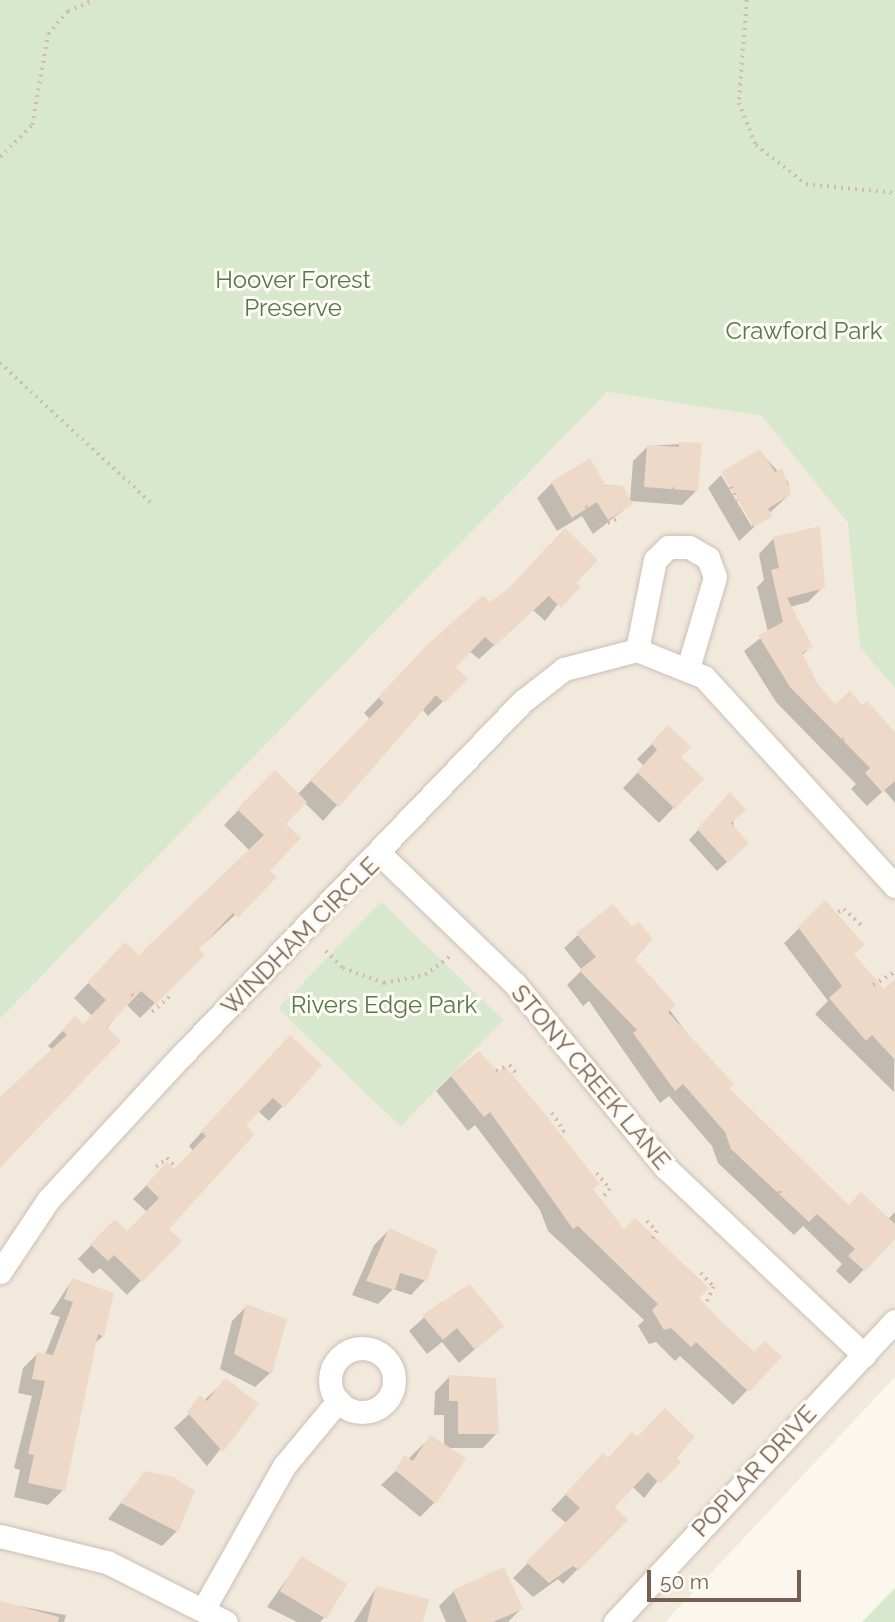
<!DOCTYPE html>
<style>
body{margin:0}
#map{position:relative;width:895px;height:1622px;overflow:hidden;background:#fbf6ee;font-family:Raleway,sans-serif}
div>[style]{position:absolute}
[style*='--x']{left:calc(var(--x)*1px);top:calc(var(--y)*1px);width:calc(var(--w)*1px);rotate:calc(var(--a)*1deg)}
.residential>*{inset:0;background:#f2e9dd}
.green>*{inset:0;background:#d7e8cd;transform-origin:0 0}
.shadow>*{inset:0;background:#0003}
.building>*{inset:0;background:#eed8c8;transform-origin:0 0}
.path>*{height:3.5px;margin-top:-1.75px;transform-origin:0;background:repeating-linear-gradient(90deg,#d3bbab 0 2px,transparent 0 7px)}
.roads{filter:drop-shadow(0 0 2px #cdbfb4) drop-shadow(0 0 2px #cdbfb4)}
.minor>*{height:23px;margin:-11.5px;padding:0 11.5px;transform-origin:11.5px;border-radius:11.5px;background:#fff}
.minor>.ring{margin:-11.5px;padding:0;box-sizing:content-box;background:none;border:23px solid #fff;border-radius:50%}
span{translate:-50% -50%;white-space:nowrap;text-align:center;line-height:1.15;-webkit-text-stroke:6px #fefaf4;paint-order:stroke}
.park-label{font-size:24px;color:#57784b}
.street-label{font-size:24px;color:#755f52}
.scale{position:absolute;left:647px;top:1570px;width:154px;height:32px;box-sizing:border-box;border:4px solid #755f52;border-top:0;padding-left:9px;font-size:21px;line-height:24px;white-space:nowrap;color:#755f52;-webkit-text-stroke:5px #fefaf4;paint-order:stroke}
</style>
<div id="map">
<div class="residential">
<div style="clip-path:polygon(607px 392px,793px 421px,870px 510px,895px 649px,895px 1377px,665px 1622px,0 1622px,0 1019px)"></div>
</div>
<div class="green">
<div style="clip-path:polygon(0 0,895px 0,895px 688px,860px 647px,848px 523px,762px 416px,607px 392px,0 1019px)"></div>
<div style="left:381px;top:902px;width:170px;height:148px;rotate:44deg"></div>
<div style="clip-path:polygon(895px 1588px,895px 1622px,862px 1622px)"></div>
</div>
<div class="shadow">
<div style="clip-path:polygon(680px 444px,697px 490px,682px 505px,630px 501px,633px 461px,648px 446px)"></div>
<div style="clip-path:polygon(759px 451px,788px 482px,790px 494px,739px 541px,708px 488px,721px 475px,752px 527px)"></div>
<div style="clip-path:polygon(552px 483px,621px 486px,631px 504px,593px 534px,582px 516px,557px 531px,537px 498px)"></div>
<div style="clip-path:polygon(773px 539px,823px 587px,808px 602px,790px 607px,811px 647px,801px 656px,816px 685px,835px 706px,862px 708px,895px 735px,895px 803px,884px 790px,867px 806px,851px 789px,856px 784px,776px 702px,744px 651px,768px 632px,757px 587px,764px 580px,759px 554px)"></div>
<div style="clip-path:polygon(574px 583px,545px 621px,533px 610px,479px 659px,469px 651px,454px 667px,466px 679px,428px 716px,422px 709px,323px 821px,304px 802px,283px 824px,260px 892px,197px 950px,186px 972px,140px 1018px,126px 1004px,0 1165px,0 1102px,54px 1051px,48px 1046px,75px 1018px,83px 1026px,92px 1016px,74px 998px,111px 959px,139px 957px,250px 851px,224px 825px,275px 773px,297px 795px,370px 719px,364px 713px,414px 661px,490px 605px)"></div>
<div style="clip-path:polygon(668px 728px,679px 757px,701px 779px,659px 823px,623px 788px,644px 766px,637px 759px)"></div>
<div style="clip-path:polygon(730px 795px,737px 853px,717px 871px,689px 840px)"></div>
<div style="clip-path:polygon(825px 903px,853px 954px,884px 992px,895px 982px,894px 1092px,815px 1014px,828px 1001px,784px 943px)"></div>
<div style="clip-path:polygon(578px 935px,633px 959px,727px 1089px,848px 1207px,887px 1220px,895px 1212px,895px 1237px,850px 1284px,836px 1271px,842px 1264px,803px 1226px,794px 1235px,718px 1163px,712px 1146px,669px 1096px,660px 1103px,589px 1001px,583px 1006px,567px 985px,582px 970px,564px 948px)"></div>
<div style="clip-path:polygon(276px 1051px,319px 1066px,269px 1121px,258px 1111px,244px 1125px,167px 1229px,179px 1241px,127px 1295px,100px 1268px,93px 1274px,78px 1259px,115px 1221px,127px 1233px,147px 1212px,133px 1199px,167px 1165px,174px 1171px,193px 1151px,189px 1146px)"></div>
<div style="clip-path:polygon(451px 1076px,591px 1190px,624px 1231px,754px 1354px,779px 1357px,733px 1405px,680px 1356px,675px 1361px,656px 1342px,649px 1344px,638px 1326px,644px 1320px,548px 1231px,540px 1210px,475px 1125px,468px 1131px,436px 1091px)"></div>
<div style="clip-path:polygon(389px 1230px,425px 1280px,411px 1295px,393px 1289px,378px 1304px,352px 1295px,374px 1245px)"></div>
<div style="clip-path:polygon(72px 1280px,103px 1336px,94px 1344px,63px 1490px,48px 1505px,14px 1497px,20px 1470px,14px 1468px,32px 1396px,18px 1393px,23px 1368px,38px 1353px,45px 1355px,60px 1317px,50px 1314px)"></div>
<div style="clip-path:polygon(441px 1302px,445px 1306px,502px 1326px,459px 1363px,442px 1342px,427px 1354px,409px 1331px)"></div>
<div style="clip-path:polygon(247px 1306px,270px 1373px,255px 1387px,220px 1369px,232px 1321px)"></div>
<div style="clip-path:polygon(449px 1377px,497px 1433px,483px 1448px,447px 1448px,435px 1502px,420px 1517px,381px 1485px,431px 1437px,444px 1446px,444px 1415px,434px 1415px,435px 1392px)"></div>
<div style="clip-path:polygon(226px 1380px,256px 1404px,207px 1466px,174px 1428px)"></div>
<div style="clip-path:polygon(693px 1437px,644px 1498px,632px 1486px,612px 1508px,626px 1520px,563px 1584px,558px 1579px,533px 1597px,513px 1578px,567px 1524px,551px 1510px,589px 1470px,637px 1439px)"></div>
<div style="clip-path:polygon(145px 1473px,177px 1531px,162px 1546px,108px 1519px)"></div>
<div style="clip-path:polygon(301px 1559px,327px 1615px,320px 1622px,297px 1622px,267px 1607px)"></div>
<div style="clip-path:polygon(376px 1588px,421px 1622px,354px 1622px)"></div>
<div style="clip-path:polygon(454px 1591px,521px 1609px,508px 1622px,446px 1622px,439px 1606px)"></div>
<div style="clip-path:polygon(2px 1603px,66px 1615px,64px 1622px,0 1622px)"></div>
</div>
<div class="building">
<div style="clip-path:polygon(679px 442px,702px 443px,698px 491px,644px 487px,647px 445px,679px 447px)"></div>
<div style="clip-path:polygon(760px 449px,775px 472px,782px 468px,791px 494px,768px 509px,773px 516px,754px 527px,721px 472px)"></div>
<div style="clip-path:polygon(590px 458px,606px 486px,623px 486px,633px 504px,608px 520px,597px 502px,572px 518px,551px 482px)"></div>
<div style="clip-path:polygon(820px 526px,825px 588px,787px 598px,813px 647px,802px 653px,818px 684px,835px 704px,850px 691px,862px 705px,867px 701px,895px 732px,895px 781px,882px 792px,865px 773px,870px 768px,790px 687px,758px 635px,783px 622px,771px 570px,779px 568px,773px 537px)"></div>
<div style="clip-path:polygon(565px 528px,598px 560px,576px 583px,581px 587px,561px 608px,549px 596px,495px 646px,485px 637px,456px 667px,468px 679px,444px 703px,436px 695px,339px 807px,310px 780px,384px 703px,378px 697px,428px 644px,483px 595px,490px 602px,509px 588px)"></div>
<div style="clip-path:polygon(668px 725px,691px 747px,681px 757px,704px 779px,675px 809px,637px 772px,657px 750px,651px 743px)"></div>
<div style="clip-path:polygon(275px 770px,307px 802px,286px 824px,301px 838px,270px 871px,277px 877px,238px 918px,233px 913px,199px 949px,205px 955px,156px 1004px,141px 991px,107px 1027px,121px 1041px,0 1168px,0 1097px,67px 1035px,62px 1030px,75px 1016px,83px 1024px,106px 1000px,87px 982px,125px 942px,139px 955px,264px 835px,237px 809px)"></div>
<div style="clip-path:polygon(730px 792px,746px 810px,731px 823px,749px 843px,728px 863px,697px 829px)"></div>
<div style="clip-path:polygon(825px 900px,865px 945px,854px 954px,884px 989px,895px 979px,895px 1060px,872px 1035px,866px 1041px,829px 998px,842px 986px,798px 927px)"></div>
<div style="clip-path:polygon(613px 904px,632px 927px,639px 922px,653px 939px,635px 959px,676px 1005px,668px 1012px,734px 1084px,729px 1088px,849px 1205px,861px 1192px,895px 1224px,895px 1239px,865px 1271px,848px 1256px,855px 1249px,817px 1214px,809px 1222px,731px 1149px,725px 1132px,683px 1084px,675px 1091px,633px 1033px,637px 1030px,579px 970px,596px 957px,576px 933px)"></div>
<div style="clip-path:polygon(290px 1035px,322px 1065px,284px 1108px,273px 1098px,246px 1125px,255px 1134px,169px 1229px,182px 1241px,142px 1282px,114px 1255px,108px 1261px,90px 1244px,115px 1219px,127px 1231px,159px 1198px,146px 1185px,167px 1162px,174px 1169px,206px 1136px,201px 1131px)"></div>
<div style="clip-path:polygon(479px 1051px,498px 1072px,505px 1066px,541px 1109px,600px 1184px,593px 1189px,624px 1229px,635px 1218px,709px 1288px,699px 1298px,718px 1318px,754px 1352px,765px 1341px,782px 1357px,749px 1392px,696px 1342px,691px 1347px,671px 1328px,664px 1330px,652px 1310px,658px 1304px,578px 1226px,573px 1229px,490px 1112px,484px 1117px,450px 1075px)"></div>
<div style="clip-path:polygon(389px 1228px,437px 1250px,427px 1281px,400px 1273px,395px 1290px,366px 1281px)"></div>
<div style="clip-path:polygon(72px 1278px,114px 1293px,104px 1337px,98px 1334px,65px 1491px,28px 1483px,34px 1455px,28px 1454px,45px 1381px,32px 1379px,37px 1352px,53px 1355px,73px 1302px,64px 1299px)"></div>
<div style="clip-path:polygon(470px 1284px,504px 1326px,475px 1350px,457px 1328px,443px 1340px,422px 1315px)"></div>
<div style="clip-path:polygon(246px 1304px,287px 1319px,272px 1374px,234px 1354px)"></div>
<div style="clip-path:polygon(449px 1375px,496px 1378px,499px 1434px,458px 1434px,458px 1401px,449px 1401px)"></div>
<div style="clip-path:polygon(225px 1378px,259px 1404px,223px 1452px,187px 1412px,200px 1395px,207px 1401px)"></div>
<div style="clip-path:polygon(665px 1408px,695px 1437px,676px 1457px,681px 1462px,660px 1484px,648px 1472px,615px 1507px,628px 1520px,579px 1570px,573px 1566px,549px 1583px,526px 1562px,580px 1508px,565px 1494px,603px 1453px,608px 1458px,632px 1432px,637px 1437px)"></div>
<div style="clip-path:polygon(430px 1435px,466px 1458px,436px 1504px,395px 1470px,404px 1455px,413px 1461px)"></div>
<div style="clip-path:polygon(145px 1471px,174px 1477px,195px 1491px,178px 1532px,121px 1503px)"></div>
<div style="left:301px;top:1556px;width:54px;height:41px;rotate:31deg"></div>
<div style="clip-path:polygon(504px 1567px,523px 1609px,493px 1622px,467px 1622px,453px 1590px)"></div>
<div style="clip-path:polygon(376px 1586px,429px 1599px,423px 1622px,367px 1622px)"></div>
<div style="clip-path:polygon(0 1601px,59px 1617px,58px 1622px,0 1622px)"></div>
</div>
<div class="path">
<div style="--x:747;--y:0;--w:103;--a:94.4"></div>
<div style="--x:739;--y:103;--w:45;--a:68"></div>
<div style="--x:756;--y:145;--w:63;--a:38"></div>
<div style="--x:806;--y:184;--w:89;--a:5.8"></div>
<div style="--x:0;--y:157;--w:45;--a:-45"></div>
<div style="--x:32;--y:125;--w:92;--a:-80"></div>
<div style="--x:48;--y:34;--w:30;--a:-49"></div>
<div style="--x:68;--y:11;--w:28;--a:-23"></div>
<div style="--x:0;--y:363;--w:205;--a:42.8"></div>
<div style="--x:731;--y:487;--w:33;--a:70"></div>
<div style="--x:672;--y:489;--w:17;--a:21"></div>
<div style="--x:586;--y:506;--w:24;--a:52"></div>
<div style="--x:601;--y:525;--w:21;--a:-19"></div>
<div style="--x:768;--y:585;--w:24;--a:-97"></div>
<div style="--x:765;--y:561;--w:13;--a:-32"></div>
<div style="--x:767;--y:651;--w:8;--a:130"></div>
<div style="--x:762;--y:657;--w:23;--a:65"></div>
<div style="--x:818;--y:724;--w:26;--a:47"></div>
<div style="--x:836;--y:743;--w:13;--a:-29"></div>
<div style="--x:838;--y:912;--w:7;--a:-27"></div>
<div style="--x:844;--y:909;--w:26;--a:43"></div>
<div style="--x:326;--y:951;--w:24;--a:45"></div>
<div style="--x:343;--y:968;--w:44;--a:20.1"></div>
<div style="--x:384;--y:983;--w:42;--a:-11"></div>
<div style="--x:425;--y:975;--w:30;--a:-37"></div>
<div style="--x:873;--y:985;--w:26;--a:-31"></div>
<div style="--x:132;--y:994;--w:27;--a:42"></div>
<div style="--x:152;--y:1012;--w:25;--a:-42"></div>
<div style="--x:496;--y:1071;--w:15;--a:-23"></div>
<div style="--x:510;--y:1065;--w:14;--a:54"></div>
<div style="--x:664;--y:1086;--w:17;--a:45"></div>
<div style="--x:676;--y:1098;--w:17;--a:-13"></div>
<div style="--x:552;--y:1113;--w:22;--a:56"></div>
<div style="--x:564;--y:1131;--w:7;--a:124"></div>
<div style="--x:724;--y:1137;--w:30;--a:69"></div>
<div style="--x:156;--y:1167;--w:14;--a:-39"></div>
<div style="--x:167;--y:1158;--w:13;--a:45"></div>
<div style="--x:597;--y:1173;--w:21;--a:51"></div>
<div style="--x:610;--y:1189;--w:14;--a:129"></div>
<div style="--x:780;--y:1191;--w:12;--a:99"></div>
<div style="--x:778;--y:1203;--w:21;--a:47"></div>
<div style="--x:647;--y:1221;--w:14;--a:45"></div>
<div style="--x:657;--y:1231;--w:9;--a:117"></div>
<div style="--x:701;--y:1273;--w:19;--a:47"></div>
<div style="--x:714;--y:1287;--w:19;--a:115"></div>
</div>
<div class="roads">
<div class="minor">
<div style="--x:637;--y:650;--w:92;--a:-78.7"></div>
<div style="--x:655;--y:560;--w:18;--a:-45"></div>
<div style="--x:668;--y:547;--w:21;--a:0"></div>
<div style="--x:689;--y:547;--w:22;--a:30"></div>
<div style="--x:708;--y:558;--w:20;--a:70"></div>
<div style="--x:715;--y:577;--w:95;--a:106.5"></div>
<div style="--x:381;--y:855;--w:186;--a:43.9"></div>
<div style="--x:515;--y:984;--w:237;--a:50.7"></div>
<div style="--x:665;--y:1167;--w:274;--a:43.4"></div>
<div style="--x:0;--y:1272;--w:87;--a:-56.3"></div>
<div style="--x:48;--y:1200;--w:197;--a:-47.3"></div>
<div style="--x:182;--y:1055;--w:492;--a:-46.1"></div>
<div style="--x:523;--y:701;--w:52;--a:-38"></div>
<div style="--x:564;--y:669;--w:75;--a:-14.6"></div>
<div style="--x:637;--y:650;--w:72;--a:21.9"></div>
<div style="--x:704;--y:677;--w:283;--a:47.6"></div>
<div class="ring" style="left:330px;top:1348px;width:41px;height:41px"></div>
<div style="--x:0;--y:1536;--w:110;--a:13.7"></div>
<div style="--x:107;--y:1562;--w:133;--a:26.8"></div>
<div style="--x:204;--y:1608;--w:163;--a:-60.6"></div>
<div style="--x:284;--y:1466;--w:85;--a:-50.3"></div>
<div style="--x:615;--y:1622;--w:411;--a:-47.1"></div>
</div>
</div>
<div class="park-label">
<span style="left:293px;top:294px">Hoover Forest<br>Preserve</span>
<span style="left:804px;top:331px">Crawford Park</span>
<span style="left:384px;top:1005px">Rivers Edge Park</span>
</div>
<div class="street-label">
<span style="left:300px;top:936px;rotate:-45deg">WINDHAM CIRCLE</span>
<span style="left:591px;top:1077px;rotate:50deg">STONY CREEK LANE</span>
<span style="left:754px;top:1471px;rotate:-47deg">POPLAR DRIVE</span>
</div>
<div class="scale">50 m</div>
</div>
